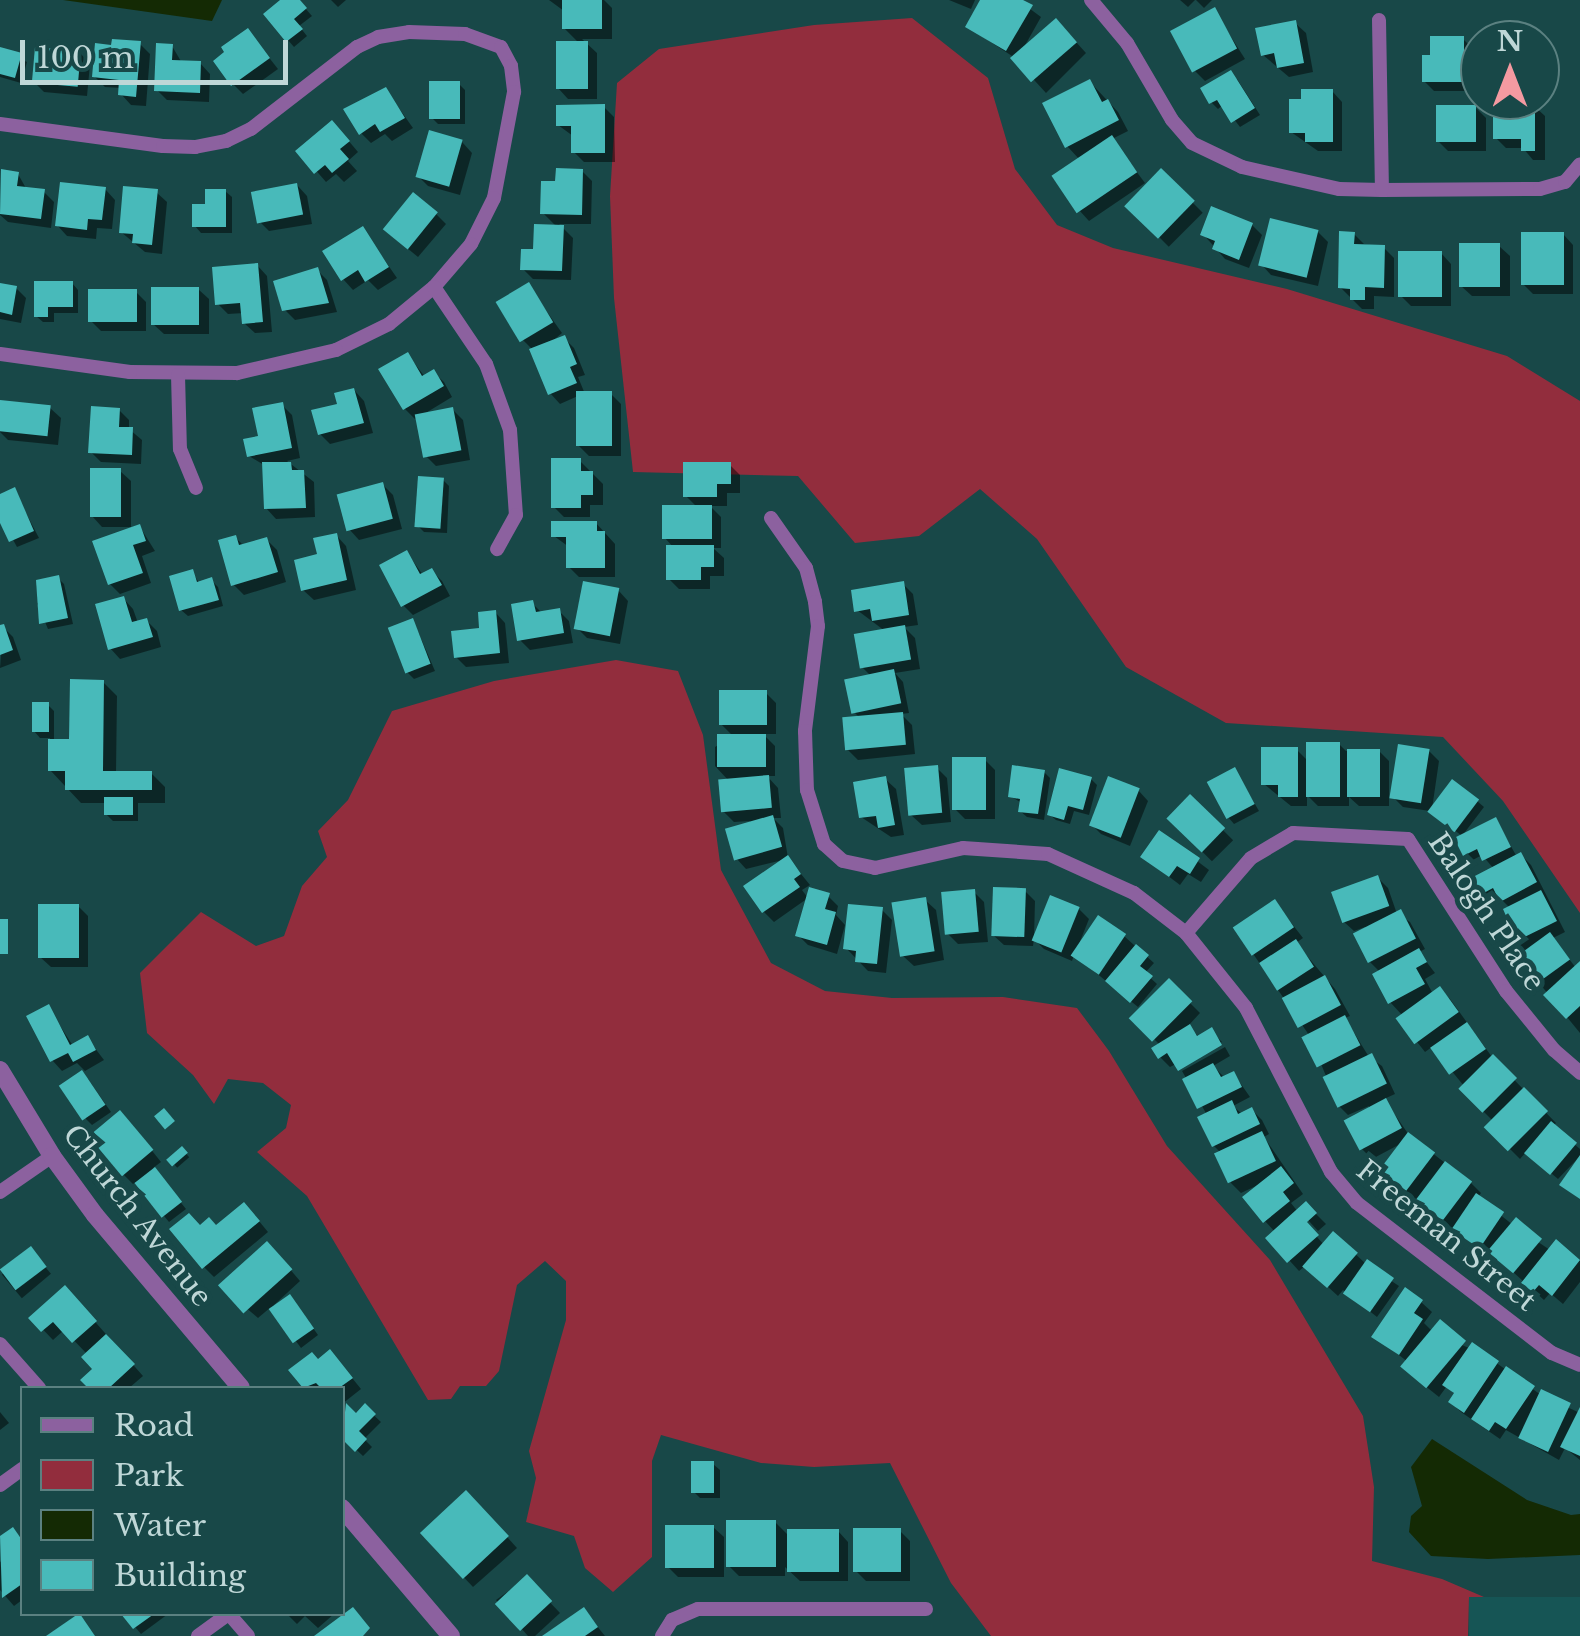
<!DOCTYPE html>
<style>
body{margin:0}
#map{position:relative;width:1580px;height:1636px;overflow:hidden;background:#184848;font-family:"Libre Baskerville",serif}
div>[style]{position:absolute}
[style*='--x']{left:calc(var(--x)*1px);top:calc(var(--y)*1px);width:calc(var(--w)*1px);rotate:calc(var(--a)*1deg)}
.built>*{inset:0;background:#165555;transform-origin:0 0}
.green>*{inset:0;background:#922d3d}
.water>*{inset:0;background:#142a04}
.shadow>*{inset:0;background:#0007;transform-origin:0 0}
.building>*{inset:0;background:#48baba;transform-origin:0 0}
.minor>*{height:14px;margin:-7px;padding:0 7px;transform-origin:7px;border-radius:7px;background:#8c619f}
.tertiary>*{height:18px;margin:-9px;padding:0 9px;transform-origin:9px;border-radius:9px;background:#8c619f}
span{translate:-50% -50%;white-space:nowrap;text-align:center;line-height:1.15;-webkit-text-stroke:10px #184848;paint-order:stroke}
.street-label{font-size:28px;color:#bfd7d7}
.legend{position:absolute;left:20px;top:1386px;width:325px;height:230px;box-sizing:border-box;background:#184848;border:2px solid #5b8181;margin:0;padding:12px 18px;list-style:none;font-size:30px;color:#bfd7d7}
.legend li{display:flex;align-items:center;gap:20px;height:50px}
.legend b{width:50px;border:2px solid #5b8181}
.north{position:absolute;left:1460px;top:20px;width:100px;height:100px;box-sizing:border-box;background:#184848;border:2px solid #5b8181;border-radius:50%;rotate:0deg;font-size:28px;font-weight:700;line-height:40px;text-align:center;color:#bfd7d7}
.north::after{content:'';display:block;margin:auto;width:35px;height:45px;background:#f49aa1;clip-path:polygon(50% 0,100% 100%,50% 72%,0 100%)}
.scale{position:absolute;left:20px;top:40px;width:268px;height:45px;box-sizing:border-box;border:5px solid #bfd7d7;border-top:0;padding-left:12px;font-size:30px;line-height:35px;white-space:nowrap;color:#bfd7d7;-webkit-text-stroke:8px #184848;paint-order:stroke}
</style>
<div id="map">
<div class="built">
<div style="left:1469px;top:1597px;width:111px;height:39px"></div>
</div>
<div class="green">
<div style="clip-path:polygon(912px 18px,988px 78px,1015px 169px,1057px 225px,1113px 248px,1287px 289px,1507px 356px,1580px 401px,1580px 913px,1503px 801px,1443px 737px,1226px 723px,1126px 667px,1037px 539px,980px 489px,919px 536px,855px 543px,798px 476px,633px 472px,614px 298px,610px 196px,617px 83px,659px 49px,814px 25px)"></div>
<div style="clip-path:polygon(616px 660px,678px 671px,703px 735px,721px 870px,771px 963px,825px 991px,892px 998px,1003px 997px,1077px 1008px,1109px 1051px,1167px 1146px,1270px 1260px,1363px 1416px,1374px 1487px,1372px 1561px,1442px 1579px,1484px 1597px,1469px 1597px,1468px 1636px,991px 1636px,951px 1583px,890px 1463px,814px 1467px,761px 1463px,661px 1435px,652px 1461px,652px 1557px,613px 1592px,585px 1568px,574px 1536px,526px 1522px,536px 1478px,529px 1451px,566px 1320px,566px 1281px,545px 1261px,517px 1285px,499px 1371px,486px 1386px,460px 1386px,451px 1399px,428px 1400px,307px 1196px,257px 1152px,286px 1128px,291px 1105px,263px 1083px,228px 1079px,214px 1104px,193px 1075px,147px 1033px,140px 973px,201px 912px,256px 946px,284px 936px,302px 886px,327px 857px,318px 831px,348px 800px,392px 711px,494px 681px)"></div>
</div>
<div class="water">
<div style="clip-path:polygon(63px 0,222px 0,212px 21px)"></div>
<div style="clip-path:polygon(1432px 1439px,1527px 1500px,1571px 1515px,1580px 1514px,1580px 1555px,1488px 1559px,1431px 1556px,1409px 1532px,1411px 1516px,1422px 1506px,1411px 1467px)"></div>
</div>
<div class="shadow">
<div style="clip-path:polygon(284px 0,298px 0,312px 16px,299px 26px,307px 36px,294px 47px,266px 15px)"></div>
<div style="clip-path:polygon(331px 0,346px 0,338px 7px)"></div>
<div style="clip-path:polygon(549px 0,604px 0,612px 8px,612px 39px,582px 39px,597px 53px,597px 99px,568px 99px,558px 88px,579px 43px,564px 28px,564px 11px)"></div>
<div style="clip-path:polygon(949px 0,975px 0,971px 9px)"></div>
<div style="clip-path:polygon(983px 0,1018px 0,1041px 17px,1023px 49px,1066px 31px,1086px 53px,1046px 93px,1012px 56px,968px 27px)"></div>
<div style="clip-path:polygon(1180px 0,1195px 0,1188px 7px)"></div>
<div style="clip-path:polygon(1196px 0,1212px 0,1204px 8px)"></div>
<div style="clip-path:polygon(1214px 10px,1245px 59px,1205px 81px,1195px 71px)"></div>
<div style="clip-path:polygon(1295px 23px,1306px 33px,1313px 72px,1289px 77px,1263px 55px)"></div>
<div style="clip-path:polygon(248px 31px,278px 69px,243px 94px,233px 84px)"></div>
<div style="clip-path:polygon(1463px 39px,1473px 49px,1473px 91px,1434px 91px,1424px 81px,1433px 57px)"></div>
<div style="clip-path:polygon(140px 44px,150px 54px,146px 106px,131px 105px,121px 94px,121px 88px,105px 87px,95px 77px)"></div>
<div style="clip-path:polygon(172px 46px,182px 63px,200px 63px,210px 74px,209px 102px,167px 100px,157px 90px)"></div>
<div style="clip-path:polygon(0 50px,27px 62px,21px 83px,0 77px)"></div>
<div style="clip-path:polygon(80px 53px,90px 64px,87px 96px,44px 92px,34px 82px)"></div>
<div style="clip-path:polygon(1237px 79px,1260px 115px,1240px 127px,1223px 105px,1218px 109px,1211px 102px)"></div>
<div style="clip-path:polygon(1090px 82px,1118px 112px,1128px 131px,1112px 139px,1145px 183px,1089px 221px,1079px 210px,1080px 160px,1067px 146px)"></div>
<div style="clip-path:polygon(459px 84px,465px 90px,465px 124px,438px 124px,432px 118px)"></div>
<div style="clip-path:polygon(386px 90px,413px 128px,392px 141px,385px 134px,371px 143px,361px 133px)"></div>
<div style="clip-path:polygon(1332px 91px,1342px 102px,1342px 151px,1318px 151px,1291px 132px,1304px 101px)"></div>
<div style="clip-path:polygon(1534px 106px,1545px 116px,1545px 160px,1533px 160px,1523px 148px,1506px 148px,1496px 138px)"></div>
<div style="clip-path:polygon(604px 107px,614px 117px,615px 162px,584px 162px,574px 152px,573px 136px,558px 125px)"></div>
<div style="clip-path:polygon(1475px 107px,1486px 118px,1486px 151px,1448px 151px,1438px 141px)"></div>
<div style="clip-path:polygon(342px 133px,358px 152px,348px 161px,357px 171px,344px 182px,336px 174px,326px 182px,299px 151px)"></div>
<div style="clip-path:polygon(462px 142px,472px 153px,460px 195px,428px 186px,418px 176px)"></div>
<div style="clip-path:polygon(582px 171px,592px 181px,591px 224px,559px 224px,573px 238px,571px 280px,533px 279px,523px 269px,557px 227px,543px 213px,557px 184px)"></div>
<div style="left:1161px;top:171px;width:59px;height:48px;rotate:45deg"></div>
<div style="clip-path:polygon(3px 172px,18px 174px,27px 190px,44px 192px,54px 202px,51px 228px,8px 222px,0 215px)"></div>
<div style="clip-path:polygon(297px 185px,307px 196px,312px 224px,269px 231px,259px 221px)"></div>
<div style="clip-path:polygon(105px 189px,115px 200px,112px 229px,97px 228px,96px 239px,67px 236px,57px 225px)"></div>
<div style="clip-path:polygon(225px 191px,232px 197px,232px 233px,201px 233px,195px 226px)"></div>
<div style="clip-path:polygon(156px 192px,167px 202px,162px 254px,145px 252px,121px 232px)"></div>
<div style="clip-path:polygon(436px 214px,446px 224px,418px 257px,396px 239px)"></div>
<div style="clip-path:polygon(1252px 225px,1262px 235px,1249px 268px,1225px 259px,1203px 234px)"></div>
<div style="clip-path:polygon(363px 229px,397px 278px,378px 290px,368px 280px,353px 290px,343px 279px)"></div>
<div style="clip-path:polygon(1318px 232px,1328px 242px,1318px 286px,1271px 275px,1261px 264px)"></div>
<div style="clip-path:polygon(1354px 234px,1364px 244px,1384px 248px,1394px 258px,1394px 297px,1374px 296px,1374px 309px,1362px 309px,1340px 287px)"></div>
<div style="clip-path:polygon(1563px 234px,1573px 245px,1573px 294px,1533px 294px,1523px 284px)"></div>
<div style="clip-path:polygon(1499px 246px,1510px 256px,1510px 296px,1472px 296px,1461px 286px)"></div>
<div style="clip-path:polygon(1441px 253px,1451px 264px,1451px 306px,1411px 306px,1401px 296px)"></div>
<div style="clip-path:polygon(257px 265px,267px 276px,272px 332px,255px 333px,244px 323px,244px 313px,228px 314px,218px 304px)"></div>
<div style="clip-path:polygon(317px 270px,327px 280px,337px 312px,295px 320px,285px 310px)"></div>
<div style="clip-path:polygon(72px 283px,78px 290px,78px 313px,54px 313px,54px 322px,43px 322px,36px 316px)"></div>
<div style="clip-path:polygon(0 285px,16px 288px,26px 298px,21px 323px,0 319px)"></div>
<div style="clip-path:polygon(528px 285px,562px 333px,549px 344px,564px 338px,574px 348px,585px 375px,578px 377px,585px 394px,611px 394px,621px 404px,621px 456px,589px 456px,578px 445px,578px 396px,560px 404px,550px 393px,532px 349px,523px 340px)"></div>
<div style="clip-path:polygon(198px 289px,209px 299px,209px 334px,164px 334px,153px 324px)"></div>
<div style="clip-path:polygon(136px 292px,146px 302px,146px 331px,101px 331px,91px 321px)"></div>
<div style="clip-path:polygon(408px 355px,425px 377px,433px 372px,444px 382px,452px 397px,424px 414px,452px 409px,463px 420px,470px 460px,436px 466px,426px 456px,418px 417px,415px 419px,405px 409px)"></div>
<div style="clip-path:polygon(354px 390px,364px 401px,373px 433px,330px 444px,320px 434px)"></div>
<div style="clip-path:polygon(0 403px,50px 408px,61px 418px,58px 445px,8px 440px,0 432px)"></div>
<div style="clip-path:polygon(282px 405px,292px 415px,300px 458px,287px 461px,314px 482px,315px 517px,276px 519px,266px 508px,264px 465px,249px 456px)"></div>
<div style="clip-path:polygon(119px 410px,129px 420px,129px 429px,142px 440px,141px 464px,101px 462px,91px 452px)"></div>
<div style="clip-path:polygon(580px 461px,603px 484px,603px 505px,590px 505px,590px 517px,564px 517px,554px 507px)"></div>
<div style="clip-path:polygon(730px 465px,740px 475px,740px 493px,727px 493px,727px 506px,710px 506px,721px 517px,721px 548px,713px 548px,724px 558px,724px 576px,710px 576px,710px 589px,679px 589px,669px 579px,674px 548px,664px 537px,697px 507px,686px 496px)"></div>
<div style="clip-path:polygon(120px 471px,131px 481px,131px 527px,102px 527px,92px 516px)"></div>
<div style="clip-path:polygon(443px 480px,449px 486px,447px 533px,424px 532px,418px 526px)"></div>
<div style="clip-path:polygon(383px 485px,393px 495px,402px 529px,359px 540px,349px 529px)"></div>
<div style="clip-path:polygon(14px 490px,39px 538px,17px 547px,0 516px,0 496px)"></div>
<div style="clip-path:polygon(596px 523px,615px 544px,615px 577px,579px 577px,569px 567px,569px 547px,554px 536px)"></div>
<div style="clip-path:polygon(140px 527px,155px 551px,142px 556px,151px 583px,120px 594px,110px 584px)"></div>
<div style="clip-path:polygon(336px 535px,346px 546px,356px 590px,314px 600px,303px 590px)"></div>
<div style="clip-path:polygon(235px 537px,244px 546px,267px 540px,277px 550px,286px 582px,244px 595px,233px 584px)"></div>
<div style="clip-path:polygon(407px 553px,423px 575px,432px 571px,442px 581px,450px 596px,413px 615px,403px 605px)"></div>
<div style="clip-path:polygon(192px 572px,200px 584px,211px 580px,218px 587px,223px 606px,188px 616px,181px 610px)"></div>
<div style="clip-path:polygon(58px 578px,64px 584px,73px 624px,48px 629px,37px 603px,43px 602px)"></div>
<div style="clip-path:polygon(903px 584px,913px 594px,918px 625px,904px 627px,915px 638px,920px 669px,895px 673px,903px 682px,909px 713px,901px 714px,912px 725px,915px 754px,858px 760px,848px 750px,861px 719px,853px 711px,871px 676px,862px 667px,885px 631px,857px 610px)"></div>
<div style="clip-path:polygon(618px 590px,628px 601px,620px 644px,587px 638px,577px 628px)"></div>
<div style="clip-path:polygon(123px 598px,133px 609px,138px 623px,146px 620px,157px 631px,161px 647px,120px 659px,110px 648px)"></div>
<div style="clip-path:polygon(532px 603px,543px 614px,559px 611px,569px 621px,573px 643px,530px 650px,520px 640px)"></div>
<div style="clip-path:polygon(495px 612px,505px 623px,509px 663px,466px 667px,456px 657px)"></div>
<div style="clip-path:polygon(413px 620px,435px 671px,414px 679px,407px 672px)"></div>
<div style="clip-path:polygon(3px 627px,13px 637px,21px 660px,0 668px)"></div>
<div style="clip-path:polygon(103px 682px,117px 696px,116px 773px,151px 773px,165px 787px,165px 803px,138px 803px,138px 821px,113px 821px,106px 814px,106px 803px,81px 803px,50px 770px,50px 738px,40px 738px,34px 731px,48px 705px,54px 711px,54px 742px,72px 742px)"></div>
<div style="clip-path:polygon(766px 693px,776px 703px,776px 734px,763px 734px,775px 746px,775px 776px,767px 776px,778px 788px,781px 818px,773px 818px,783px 828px,788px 858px,810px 885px,802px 890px,808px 898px,774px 922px,764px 912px,787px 859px,746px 869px,736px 858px,750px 821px,734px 822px,724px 812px,729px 781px,715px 766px,715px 747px,733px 736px,721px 724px)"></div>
<div style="clip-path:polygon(1339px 744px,1346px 751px,1379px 751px,1389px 761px,1389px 806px,1359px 806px,1349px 797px,1349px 806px,1318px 806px,1307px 795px,1307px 806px,1291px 806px,1264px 784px,1297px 750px,1308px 761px)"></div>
<div style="clip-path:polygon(1429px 751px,1439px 761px,1432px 809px,1477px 801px,1484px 807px,1462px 836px,1430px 811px,1403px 807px,1393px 797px)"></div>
<div style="clip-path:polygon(985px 760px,995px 770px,995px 819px,965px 819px,955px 809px)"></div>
<div style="clip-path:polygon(937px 768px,947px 778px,951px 822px,922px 825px,911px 815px)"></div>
<div style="clip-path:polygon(1235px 770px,1259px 811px,1234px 824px,1228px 817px)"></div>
<div style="clip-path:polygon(1044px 772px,1050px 778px,1044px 820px,1027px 817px,1020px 811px,1022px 803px,1010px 796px)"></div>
<div style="clip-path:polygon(885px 779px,896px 789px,904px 835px,891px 837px,861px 817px)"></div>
<div style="clip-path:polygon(1091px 779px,1097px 785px,1089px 815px,1074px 811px,1070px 824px,1056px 820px,1049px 814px)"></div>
<div style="clip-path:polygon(1138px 790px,1148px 801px,1130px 846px,1101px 834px,1091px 824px)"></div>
<div style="left:1190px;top:797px;width:61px;height:30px;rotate:45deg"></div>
<div style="clip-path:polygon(1496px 820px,1517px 857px,1521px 855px,1531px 865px,1565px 932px,1553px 938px,1576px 968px,1580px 964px,1580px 1033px,1508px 945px,1514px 926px,1510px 908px,1501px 899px,1492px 903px,1482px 893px,1494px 869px,1482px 855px,1471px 861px,1465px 854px)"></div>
<div style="clip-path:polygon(1160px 833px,1209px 870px,1201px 882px,1188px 874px,1180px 885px,1143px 857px)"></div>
<div style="clip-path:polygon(1378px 878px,1388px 888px,1397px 914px,1410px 922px,1425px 949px,1419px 952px,1435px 973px,1425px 979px,1433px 994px,1440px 989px,1450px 999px,1492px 1057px,1556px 1123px,1553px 1126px,1580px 1149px,1580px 1156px,1558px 1179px,1526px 1152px,1520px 1159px,1488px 1127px,1493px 1121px,1461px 1089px,1464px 1086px,1432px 1047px,1425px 1052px,1398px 1018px,1402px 1015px,1390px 1002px,1380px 972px,1370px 962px,1365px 927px,1354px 931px,1343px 921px)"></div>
<div style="clip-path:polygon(1025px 891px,1035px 901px,1034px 938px,1079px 909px,1089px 919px,1079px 944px,1124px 936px,1154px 963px,1145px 973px,1157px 984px,1138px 1007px,1074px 955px,1072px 961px,1044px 949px,1034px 939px,1033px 946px,1004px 945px,993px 935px)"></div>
<div style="clip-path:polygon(974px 892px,984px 902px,988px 942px,958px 944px,948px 934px)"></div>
<div style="clip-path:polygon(828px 896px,838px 906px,836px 915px,845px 925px,837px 954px,808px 945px,798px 935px)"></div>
<div style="clip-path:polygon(925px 900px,936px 910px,944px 960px,914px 966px,903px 956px)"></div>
<div style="clip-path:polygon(1275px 902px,1303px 938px,1296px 943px,1335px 989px,1350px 1016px,1345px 1018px,1369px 1057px,1382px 1066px,1395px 1094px,1384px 1099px,1409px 1135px,1471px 1183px,1481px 1193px,1478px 1197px,1513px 1225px,1550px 1250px,1556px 1242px,1580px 1261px,1580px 1282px,1563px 1304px,1550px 1293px,1544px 1300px,1492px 1253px,1465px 1238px,1392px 1180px,1404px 1142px,1372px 1159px,1362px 1149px,1369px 1106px,1348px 1115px,1338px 1105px,1309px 1035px,1236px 929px)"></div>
<div style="clip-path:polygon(78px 906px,88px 916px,88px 967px,51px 967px,40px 957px)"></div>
<div style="clip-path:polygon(882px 910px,892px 920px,886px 973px,868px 971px,846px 948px)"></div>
<div style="clip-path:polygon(1169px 982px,1200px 1013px,1188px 1026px,1199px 1037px,1211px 1031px,1222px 1042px,1179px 1068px,1176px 1064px,1170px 1067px,1160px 1057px,1160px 1045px,1133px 1018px)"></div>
<div style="clip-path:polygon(48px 1007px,73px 1046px,88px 1039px,104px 1060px,85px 1071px,77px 1063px,62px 1071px,52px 1060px)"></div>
<div style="clip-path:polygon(1225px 1047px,1230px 1056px,1213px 1066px,1223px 1076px,1234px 1074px,1250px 1097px,1233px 1106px,1242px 1114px,1252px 1110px,1262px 1120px,1269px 1134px,1264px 1137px,1303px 1194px,1291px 1203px,1298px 1212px,1306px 1204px,1326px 1224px,1318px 1231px,1308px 1220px,1302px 1220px,1325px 1246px,1334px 1234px,1366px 1264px,1399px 1286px,1377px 1317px,1343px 1290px,1338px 1296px,1305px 1266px,1299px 1271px,1269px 1238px,1275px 1232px,1265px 1221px,1258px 1185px,1241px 1193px,1231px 1183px,1222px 1154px,1214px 1146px,1207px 1115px,1182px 1071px)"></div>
<div style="clip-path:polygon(88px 1079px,111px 1112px,92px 1125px,86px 1119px)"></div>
<div style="clip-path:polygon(130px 1123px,161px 1162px,153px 1168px,186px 1209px,169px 1222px,136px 1182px,133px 1184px,123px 1174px)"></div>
<div style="left:182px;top:1149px;width:11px;height:16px;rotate:49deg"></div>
<div style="clip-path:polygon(254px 1215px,268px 1232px,214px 1277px,204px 1267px,201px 1228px,216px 1228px)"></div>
<div style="left:31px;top:1250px;width:31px;height:38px;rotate:50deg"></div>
<div style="clip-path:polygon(277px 1254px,300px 1281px,274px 1305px,296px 1304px,318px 1335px,301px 1348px,271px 1307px,258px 1318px,231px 1295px)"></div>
<div style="clip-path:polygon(74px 1298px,143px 1376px,129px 1388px,91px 1388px,84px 1380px,96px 1369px,87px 1354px,64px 1330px,53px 1340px,32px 1318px)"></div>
<div style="clip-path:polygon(1421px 1302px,1432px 1312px,1424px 1323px,1433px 1332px,1471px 1349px,1473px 1346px,1541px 1395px,1580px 1413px,1580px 1460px,1565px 1448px,1559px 1460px,1506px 1430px,1500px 1439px,1461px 1412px,1451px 1402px,1456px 1395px,1447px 1386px,1439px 1397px,1414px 1377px,1408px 1362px,1374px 1336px)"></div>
<div style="clip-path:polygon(318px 1362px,340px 1363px,361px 1389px,342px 1404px,342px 1388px,307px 1388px,292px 1370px)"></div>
<div style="clip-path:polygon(346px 1406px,356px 1416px,365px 1407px,381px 1422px,364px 1439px,372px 1447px,363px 1456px,342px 1436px)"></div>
<div style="clip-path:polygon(0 1412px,9px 1423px,0 1430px)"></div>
<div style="clip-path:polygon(713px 1464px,720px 1470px,720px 1498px,700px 1498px,694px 1492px)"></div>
<div style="clip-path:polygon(476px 1503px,517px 1548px,473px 1587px,422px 1533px)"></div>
<div style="clip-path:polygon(775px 1522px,790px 1537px,838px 1531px,848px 1542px,848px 1581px,800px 1581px,785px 1567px,785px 1576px,739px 1576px,729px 1566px)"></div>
<div style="clip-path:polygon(713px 1527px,724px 1537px,724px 1577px,678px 1577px,668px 1567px)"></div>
<div style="clip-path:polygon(13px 1530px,22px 1539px,22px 1600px,14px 1606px,0 1590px,0 1562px,7px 1557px,0 1539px)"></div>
<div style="clip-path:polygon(900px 1531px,910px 1541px,910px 1581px,866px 1581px,856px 1571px)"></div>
<div style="clip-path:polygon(527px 1578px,560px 1613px,535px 1636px,528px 1636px,496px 1600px)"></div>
<div style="clip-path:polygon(584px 1610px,605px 1636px,547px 1636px)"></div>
<div style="clip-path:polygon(124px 1614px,168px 1614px,141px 1634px)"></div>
<div style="clip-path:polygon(287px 1614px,334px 1614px,318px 1628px,305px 1616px,297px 1624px)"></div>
</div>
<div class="building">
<div style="clip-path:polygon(280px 0,300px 0,307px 8px,294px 19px,303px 29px,286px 42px,263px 14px)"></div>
<div style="left:562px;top:0;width:40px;height:29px"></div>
<div style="clip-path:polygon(980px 0,1023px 0,1033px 5px,1006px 51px,965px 27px)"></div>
<div style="left:1215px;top:7px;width:47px;height:51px;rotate:62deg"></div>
<div style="left:1056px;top:18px;width:32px;height:61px;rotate:49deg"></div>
<div style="clip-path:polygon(1296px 20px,1304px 63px,1277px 68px,1274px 53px,1261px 56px,1255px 28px)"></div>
<div style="clip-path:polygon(248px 28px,270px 58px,231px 86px,213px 61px,224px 52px,221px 47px)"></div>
<div style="clip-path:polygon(1526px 32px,1526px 40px,1493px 40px,1492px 34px)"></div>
<div style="clip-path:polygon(1430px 36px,1464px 36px,1464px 82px,1422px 82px,1422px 55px,1430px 55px)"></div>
<div style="clip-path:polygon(112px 39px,141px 41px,136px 97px,118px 95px,119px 80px,92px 77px,95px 43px,111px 45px)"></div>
<div style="left:556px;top:41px;width:32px;height:48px"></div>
<div style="clip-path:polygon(156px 43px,173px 44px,172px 60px,201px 61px,200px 93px,154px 91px)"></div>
<div style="clip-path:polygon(0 47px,22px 53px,15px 78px,0 74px)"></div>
<div style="left:35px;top:47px;width:46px;height:36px;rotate:5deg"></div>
<div style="clip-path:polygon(1231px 70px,1255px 108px,1231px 123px,1217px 100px,1209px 104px,1200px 88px)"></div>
<div style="clip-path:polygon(1090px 79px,1102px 102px,1108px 99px,1119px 120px,1065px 148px,1042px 103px)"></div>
<div style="left:429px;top:81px;width:31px;height:38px"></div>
<div style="clip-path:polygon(386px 87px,405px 118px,380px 132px,375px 124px,359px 135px,343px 109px)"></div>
<div style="clip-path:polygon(1301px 89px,1333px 89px,1333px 142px,1305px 142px,1305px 133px,1289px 133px,1289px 99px,1301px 99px)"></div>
<div style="clip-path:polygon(1493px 103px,1535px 103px,1535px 151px,1521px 151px,1521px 139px,1493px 139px)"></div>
<div style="clip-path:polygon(605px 104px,605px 153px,571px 153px,571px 126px,556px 126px,556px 105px)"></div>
<div style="left:1436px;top:105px;width:40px;height:37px"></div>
<div style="clip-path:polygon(332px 120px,350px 141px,340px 149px,349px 159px,332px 173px,325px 165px,314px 174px,295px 151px)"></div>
<div style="left:429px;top:130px;width:35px;height:49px;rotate:16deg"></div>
<div style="left:1112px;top:135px;width:45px;height:73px;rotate:56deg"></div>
<div style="clip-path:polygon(556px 168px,583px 169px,582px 215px,540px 214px,541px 181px,555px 181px)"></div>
<div style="left:1161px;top:168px;width:47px;height:53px;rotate:44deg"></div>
<div style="clip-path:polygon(1px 169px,19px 172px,17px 186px,45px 189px,41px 219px,0 214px)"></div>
<div style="clip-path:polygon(60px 182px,106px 187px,102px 220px,88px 219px,87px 230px,55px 226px)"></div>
<div style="left:297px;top:183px;width:32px;height:47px;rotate:79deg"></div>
<div style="clip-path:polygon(123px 186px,158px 189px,152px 245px,132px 243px,133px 234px,119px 233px)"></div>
<div style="clip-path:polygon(205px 189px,226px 189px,226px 227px,192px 227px,192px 204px,205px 204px)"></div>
<div style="left:413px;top:192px;width:32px;height:48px;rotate:39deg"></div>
<div style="clip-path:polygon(1211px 206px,1253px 223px,1239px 260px,1212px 249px,1215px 241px,1200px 235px)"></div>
<div style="left:1270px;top:218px;width:50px;height:49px;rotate:14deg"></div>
<div style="clip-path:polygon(534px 224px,564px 225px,562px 271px,520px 270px,521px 249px,533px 249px)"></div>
<div style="clip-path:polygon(363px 226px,389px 267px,365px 282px,358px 270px,341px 281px,322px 251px)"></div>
<div style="clip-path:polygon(1339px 231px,1355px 232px,1354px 244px,1385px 245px,1384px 288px,1365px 287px,1365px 300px,1350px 300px,1350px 289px,1338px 288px)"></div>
<div style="left:1521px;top:232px;width:43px;height:53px"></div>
<div style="left:1459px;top:243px;width:41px;height:44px"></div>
<div style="left:1398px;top:251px;width:44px;height:46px"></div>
<div style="clip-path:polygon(258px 263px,263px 322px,242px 324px,240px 303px,215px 305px,212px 267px)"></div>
<div style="clip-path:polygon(318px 267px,329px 303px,282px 311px,273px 281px)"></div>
<div style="clip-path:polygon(34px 281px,73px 281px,73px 307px,48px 307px,48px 317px,34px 317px)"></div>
<div style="left:529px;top:282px;width:47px;height:39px;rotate:59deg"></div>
<div style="clip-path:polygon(0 283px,17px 286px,12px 315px,0 312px)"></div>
<div style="left:151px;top:287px;width:48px;height:38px"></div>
<div style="left:88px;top:289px;width:49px;height:33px"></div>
<div style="clip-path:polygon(565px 335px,577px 364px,570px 367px,577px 383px,548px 395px,529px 349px)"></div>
<div style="clip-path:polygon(408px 352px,422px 376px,434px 369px,444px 386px,403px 410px,378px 369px)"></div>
<div style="clip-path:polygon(354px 388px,364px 423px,318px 435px,311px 410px,337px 404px,334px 393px)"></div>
<div style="left:576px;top:391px;width:36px;height:55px"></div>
<div style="left:0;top:400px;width:51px;height:31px;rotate:6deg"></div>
<div style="clip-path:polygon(283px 402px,292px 448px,247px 457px,243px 439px,258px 436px,252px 408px)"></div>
<div style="clip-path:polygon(91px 406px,120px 408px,119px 427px,133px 427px,132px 455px,88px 453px)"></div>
<div style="left:453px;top:407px;width:44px;height:39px;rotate:79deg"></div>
<div style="clip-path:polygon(551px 458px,581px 458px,581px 471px,593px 471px,593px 495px,581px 495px,581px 508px,551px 508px)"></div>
<div style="clip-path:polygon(262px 462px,291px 462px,292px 470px,304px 470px,306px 508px,264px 509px)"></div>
<div style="clip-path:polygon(683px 462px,731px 462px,731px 484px,717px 484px,717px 497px,683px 497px)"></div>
<div style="left:90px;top:468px;width:31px;height:49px"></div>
<div style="left:418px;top:476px;width:26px;height:51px;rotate:4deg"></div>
<div style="left:383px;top:482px;width:38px;height:48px;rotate:75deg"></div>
<div style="clip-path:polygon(15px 487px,34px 531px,9px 542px,0 523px,0 494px)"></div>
<div style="left:662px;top:505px;width:50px;height:34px"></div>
<div style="clip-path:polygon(551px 521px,597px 521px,597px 531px,605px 531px,605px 568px,566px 568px,566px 537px,551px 537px)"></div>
<div style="clip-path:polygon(140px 524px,146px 541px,133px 545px,143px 573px,108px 585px,92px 541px)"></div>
<div style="clip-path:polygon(337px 533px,347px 580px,301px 591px,294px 560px,317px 554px,313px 538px)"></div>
<div style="clip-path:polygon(236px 535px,239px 545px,267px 537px,278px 572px,231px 586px,218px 540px)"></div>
<div style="clip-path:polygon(666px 545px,714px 545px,714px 567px,701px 567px,701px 580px,666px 580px)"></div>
<div style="clip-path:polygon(407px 550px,420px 574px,432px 568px,442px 585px,401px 607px,379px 565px)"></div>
<div style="clip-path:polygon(193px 569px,197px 582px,212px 577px,219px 600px,179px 611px,169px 576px)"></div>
<div style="clip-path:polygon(59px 575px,68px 618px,39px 624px,36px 580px)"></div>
<div style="left:583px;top:581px;width:37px;height:49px;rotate:11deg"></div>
<div style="clip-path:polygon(904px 581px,909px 615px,872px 621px,870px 609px,854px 612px,851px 590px)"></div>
<div style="clip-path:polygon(124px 596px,132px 622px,147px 618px,153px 637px,108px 650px,95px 604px)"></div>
<div style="clip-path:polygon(533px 600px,536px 612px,560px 608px,564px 633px,517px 641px,511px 604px)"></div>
<div style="clip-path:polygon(496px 610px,500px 653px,454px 658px,451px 631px,479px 628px,478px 612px)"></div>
<div style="left:413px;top:618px;width:49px;height:27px;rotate:69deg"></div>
<div style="clip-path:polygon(4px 624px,13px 650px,0 655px,0 625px)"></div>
<div style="left:905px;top:625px;width:35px;height:52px;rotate:80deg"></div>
<div style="left:894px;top:669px;width:35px;height:51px;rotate:78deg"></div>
<div style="clip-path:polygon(70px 679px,104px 680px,103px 771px,152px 771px,152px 790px,65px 790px,65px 771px,48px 771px,48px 739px,69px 739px)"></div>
<div style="left:719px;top:690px;width:48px;height:35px"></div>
<div style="left:32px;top:702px;width:17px;height:30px"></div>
<div style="left:903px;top:712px;width:33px;height:61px;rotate:85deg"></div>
<div style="left:717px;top:734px;width:49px;height:33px"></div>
<div style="left:1306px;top:742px;width:34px;height:55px"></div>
<div style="left:1398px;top:744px;width:32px;height:55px;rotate:9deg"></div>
<div style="clip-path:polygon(1261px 747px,1298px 747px,1298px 797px,1278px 797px,1278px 785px,1261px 785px)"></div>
<div style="left:1347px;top:749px;width:33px;height:48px"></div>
<div style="left:952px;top:757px;width:34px;height:53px"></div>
<div style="left:938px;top:765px;width:48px;height:34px;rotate:85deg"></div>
<div style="clip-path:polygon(1012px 765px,1045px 770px,1038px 814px,1018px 812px,1020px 799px,1008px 797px)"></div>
<div style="left:1235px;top:767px;width:42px;height:32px;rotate:62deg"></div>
<div style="clip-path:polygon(1059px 768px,1092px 777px,1083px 810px,1068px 806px,1064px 820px,1047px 815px)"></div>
<div style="left:769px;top:775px;width:33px;height:51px;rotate:85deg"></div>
<div style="clip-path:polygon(886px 776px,895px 825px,878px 828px,876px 816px,859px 818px,853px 782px)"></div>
<div style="left:1108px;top:776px;width:34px;height:53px;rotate:21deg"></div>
<div style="left:1452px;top:779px;width:34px;height:41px;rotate:37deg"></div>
<div style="left:1190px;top:794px;width:49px;height:34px;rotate:44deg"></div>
<div style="left:104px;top:797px;width:29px;height:18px"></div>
<div style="left:773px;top:815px;width:33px;height:50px;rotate:74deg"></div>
<div style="clip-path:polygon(1496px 817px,1511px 847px,1482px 861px,1477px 849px,1463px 856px,1454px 838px)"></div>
<div style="clip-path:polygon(1159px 830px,1200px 858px,1190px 874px,1177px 866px,1169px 877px,1140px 857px)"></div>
<div style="clip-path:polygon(1521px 852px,1537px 882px,1500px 902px,1493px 888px,1480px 895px,1471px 878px)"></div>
<div style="clip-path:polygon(788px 855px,801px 874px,794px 879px,800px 887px,762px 913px,743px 886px)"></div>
<div style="left:1378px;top:875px;width:33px;height:50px;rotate:70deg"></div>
<div style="clip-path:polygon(809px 887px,830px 893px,825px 909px,836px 912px,827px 945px,795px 936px)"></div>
<div style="left:993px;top:887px;width:33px;height:49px;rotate:2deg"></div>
<div style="left:975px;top:889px;width:43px;height:34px;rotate:85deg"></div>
<div style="clip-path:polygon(1541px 890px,1557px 921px,1506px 946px,1498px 931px,1510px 925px,1503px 909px)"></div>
<div style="left:1050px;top:895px;width:32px;height:49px;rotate:22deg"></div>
<div style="left:926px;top:897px;width:55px;height:35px;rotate:81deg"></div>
<div style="left:1275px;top:899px;width:34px;height:51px;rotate:56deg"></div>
<div style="left:38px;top:904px;width:41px;height:54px"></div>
<div style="clip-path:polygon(848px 904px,883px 907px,877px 964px,855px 962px,856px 951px,843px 949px)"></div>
<div style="left:1401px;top:909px;width:33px;height:54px;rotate:63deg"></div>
<div style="left:1098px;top:915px;width:34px;height:49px;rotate:34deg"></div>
<div style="left:0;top:919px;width:8px;height:35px"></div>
<div style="left:1550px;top:932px;width:34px;height:44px;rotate:54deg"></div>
<div style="left:1296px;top:939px;width:33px;height:44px;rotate:57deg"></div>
<div style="clip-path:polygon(1136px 944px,1149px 955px,1140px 966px,1153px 976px,1130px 1003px,1105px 981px)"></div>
<div style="clip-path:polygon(1419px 948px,1427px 962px,1416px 968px,1425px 984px,1388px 1004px,1372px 974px)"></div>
<div style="clip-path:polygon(1580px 961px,1580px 1006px,1566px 1019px,1543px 995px)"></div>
<div style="left:1325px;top:975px;width:34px;height:49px;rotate:62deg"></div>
<div style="left:1169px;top:978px;width:33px;height:57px;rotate:45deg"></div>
<div style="left:1440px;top:986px;width:32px;height:55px;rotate:54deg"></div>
<div style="clip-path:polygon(49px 1004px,70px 1045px,88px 1035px,96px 1050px,73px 1062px,68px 1053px,50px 1062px,26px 1016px)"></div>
<div style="left:1345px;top:1015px;width:34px;height:49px;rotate:63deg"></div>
<div style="left:1467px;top:1022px;width:33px;height:45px;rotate:55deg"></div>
<div style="clip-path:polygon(1190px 1024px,1197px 1036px,1212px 1027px,1222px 1045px,1178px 1071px,1167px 1053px,1158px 1059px,1151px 1048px)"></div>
<div style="left:1372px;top:1053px;width:34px;height:55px;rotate:64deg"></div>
<div style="left:1493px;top:1054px;width:34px;height:49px;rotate:45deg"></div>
<div style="clip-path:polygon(1213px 1063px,1221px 1077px,1234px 1071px,1242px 1087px,1197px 1109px,1182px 1079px)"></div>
<div style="left:82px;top:1070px;width:42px;height:28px;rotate:56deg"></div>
<div style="left:1524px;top:1087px;width:34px;height:57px;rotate:45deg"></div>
<div style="left:1386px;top:1098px;width:34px;height:48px;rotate:62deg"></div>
<div style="clip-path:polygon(1232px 1100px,1238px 1114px,1252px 1107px,1260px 1124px,1212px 1147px,1197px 1117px)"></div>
<div style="left:164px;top:1108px;width:17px;height:13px;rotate:50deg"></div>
<div style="left:120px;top:1110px;width:52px;height:41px;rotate:50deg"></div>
<div style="left:1551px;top:1121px;width:34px;height:42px;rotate:40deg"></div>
<div style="left:1262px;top:1131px;width:33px;height:53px;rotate:65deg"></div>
<div style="left:1408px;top:1132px;width:34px;height:48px;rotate:37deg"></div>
<div style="left:182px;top:1146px;width:9px;height:21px;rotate:49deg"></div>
<div style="clip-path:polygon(1580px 1155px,1580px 1199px,1559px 1185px)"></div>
<div style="left:1445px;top:1161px;width:34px;height:49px;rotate:37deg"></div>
<div style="clip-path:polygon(1281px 1166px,1294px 1183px,1283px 1192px,1290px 1201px,1263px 1223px,1242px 1197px)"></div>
<div style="left:155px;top:1167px;width:44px;height:26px;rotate:52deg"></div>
<div style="left:1476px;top:1193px;width:34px;height:44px;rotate:34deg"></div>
<div style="clip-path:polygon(1306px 1201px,1317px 1213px,1307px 1222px,1319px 1235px,1287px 1263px,1265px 1238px)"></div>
<div style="clip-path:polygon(244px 1202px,260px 1221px,202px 1269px,169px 1229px,189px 1213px,200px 1225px,209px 1217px,216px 1225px)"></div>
<div style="left:1516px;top:1217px;width:34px;height:45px;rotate:40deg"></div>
<div style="left:1333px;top:1231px;width:33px;height:47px;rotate:41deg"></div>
<div style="clip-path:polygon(1556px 1239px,1580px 1260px,1552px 1296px,1539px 1285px,1533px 1292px,1521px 1283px)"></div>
<div style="left:267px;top:1241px;width:38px;height:66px;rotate:48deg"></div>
<div style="left:31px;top:1246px;width:26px;height:39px;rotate:53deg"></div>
<div style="left:1367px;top:1259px;width:33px;height:42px;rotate:35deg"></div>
<div style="clip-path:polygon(65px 1285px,97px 1321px,72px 1343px,53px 1322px,41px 1332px,28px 1318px)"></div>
<div style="clip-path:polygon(1405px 1287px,1423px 1300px,1414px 1313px,1423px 1319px,1399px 1355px,1371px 1337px)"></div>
<div style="left:290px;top:1294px;width:42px;height:26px;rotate:55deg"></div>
<div style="left:1440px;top:1319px;width:34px;height:62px;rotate:40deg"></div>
<div style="clip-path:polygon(106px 1334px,135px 1364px,109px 1388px,88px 1388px,80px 1380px,92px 1369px,81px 1357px)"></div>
<div style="clip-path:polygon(1472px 1342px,1499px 1361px,1464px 1413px,1448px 1402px,1454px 1393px,1442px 1385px)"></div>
<div style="clip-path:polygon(330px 1349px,353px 1378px,339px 1388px,321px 1388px,316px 1383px,303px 1388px,288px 1370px,312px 1352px,318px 1359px)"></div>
<div style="clip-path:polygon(1506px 1366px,1535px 1386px,1506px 1429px,1495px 1422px,1489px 1431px,1471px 1419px)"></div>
<div style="left:1541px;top:1389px;width:33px;height:54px;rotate:25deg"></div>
<div style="clip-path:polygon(346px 1403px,356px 1413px,365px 1403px,376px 1414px,359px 1431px,367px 1439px,355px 1452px,342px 1439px)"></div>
<div style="clip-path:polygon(1580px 1407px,1580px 1456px,1560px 1447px)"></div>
<div style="left:691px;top:1461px;width:23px;height:32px"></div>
<div style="left:466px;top:1490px;width:63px;height:63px;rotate:47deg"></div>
<div style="left:726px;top:1520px;width:50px;height:47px"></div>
<div style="left:665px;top:1525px;width:49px;height:43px"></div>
<div style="clip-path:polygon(13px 1527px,22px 1540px,22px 1584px,2px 1598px,0 1536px)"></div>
<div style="left:853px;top:1528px;width:48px;height:44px"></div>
<div style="left:787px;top:1529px;width:52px;height:43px"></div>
<div style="left:527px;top:1574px;width:37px;height:44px;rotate:47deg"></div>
<div style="clip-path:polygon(353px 1607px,370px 1628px,363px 1636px,314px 1636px)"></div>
<div style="clip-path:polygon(584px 1607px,598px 1627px,585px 1636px,542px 1636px)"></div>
<div style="clip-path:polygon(80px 1614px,95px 1636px,46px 1636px,78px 1614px)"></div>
<div style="clip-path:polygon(121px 1614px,154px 1614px,133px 1629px)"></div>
</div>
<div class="minor">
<div style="--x:1091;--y:0;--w:56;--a:50.1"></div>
<div style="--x:1127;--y:43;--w:89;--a:59.7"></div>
<div style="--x:1172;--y:120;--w:30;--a:49"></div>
<div style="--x:1192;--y:143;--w:55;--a:25.6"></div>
<div style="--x:1242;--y:167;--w:99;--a:12.8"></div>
<div style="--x:1339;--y:189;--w:43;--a:1.3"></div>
<div style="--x:1382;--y:190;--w:158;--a:-0.4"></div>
<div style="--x:1540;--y:189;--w:26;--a:-16"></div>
<div style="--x:1565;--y:182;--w:23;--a:-50"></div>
<div style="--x:1379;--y:20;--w:170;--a:89"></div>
<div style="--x:0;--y:124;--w:164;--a:7.7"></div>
<div style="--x:163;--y:146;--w:32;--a:2"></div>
<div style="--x:195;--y:147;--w:32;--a:-11"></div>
<div style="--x:226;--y:141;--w:28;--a:-26"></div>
<div style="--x:251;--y:129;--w:134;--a:-37.7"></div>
<div style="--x:357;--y:47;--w:23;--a:-25"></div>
<div style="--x:378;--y:37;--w:31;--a:-9"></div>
<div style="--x:409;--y:32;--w:56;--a:2"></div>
<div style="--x:465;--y:34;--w:38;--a:20"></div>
<div style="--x:501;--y:47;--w:21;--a:62"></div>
<div style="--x:511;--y:66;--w:26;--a:83"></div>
<div style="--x:514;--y:92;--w:108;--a:100.7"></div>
<div style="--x:494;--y:198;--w:51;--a:116.6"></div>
<div style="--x:471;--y:244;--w:57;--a:130.7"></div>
<div style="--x:434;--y:287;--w:58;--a:140.6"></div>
<div style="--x:389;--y:324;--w:59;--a:153.9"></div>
<div style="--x:336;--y:350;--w:102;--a:166.9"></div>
<div style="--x:237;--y:373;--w:107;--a:-179.5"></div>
<div style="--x:130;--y:372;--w:131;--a:-172.1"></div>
<div style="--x:434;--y:287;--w:93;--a:56"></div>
<div style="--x:486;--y:364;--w:70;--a:70"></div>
<div style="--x:510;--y:430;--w:85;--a:86"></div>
<div style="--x:516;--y:515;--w:39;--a:119"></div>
<div style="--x:178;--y:375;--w:74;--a:88.5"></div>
<div style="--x:180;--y:449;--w:42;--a:67.7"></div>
<div style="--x:771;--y:518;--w:61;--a:55"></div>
<div style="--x:806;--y:568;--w:35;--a:75"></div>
<div style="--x:815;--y:602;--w:24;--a:83"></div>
<div style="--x:818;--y:626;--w:106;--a:97.1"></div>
<div style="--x:805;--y:731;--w:59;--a:88.1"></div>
<div style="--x:807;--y:790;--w:57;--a:72.5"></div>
<div style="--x:824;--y:844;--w:25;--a:42"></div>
<div style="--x:843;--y:861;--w:33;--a:12"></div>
<div style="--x:875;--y:868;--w:90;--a:-12.8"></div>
<div style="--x:963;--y:848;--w:85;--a:4"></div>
<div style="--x:1048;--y:854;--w:94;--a:24.4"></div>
<div style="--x:1134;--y:893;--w:66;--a:37.6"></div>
<div style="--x:1186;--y:933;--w:96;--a:51.3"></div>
<div style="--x:1246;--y:1008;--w:185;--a:62.6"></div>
<div style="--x:1331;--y:1172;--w:40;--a:50"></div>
<div style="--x:1357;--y:1203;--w:246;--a:37.6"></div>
<div style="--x:1552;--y:1353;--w:30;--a:23"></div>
<div style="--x:1186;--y:933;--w:99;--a:-49.1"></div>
<div style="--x:1251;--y:858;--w:49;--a:-30.8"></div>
<div style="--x:1293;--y:833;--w:115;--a:3"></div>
<div style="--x:1408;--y:839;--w:181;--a:57.2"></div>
<div style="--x:1506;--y:991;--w:76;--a:50.9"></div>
<div style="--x:1554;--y:1050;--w:35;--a:41"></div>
<div style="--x:0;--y:1192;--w:63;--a:-34.7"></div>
<div style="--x:0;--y:1344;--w:59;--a:48.4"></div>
<div style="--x:0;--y:1485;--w:27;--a:-36"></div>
<div style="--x:229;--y:1614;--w:29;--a:49"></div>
<div style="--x:198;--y:1636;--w:37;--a:-36"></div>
<div style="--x:662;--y:1636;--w:19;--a:-58"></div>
<div style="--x:672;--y:1620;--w:28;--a:-23"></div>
<div style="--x:698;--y:1609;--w:228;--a:0"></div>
</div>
<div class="tertiary">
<div style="--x:0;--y:1070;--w:100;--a:58.8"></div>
<div style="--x:52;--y:1156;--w:73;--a:53.9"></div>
<div style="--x:95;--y:1215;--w:226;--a:49.8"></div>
<div style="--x:342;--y:1508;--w:168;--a:49.6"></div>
</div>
<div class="street-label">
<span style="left:1486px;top:912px;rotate:56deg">Balogh Place</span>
<span style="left:137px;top:1216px;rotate:52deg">Church Avenue</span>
<span style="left:1446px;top:1236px;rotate:39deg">Freeman Street</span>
</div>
<ul class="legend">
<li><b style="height:12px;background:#8c619f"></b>Road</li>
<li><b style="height:28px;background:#922d3d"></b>Park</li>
<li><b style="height:28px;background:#142a04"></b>Water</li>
<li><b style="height:28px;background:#48baba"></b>Building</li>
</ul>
<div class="north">N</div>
<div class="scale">100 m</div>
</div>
